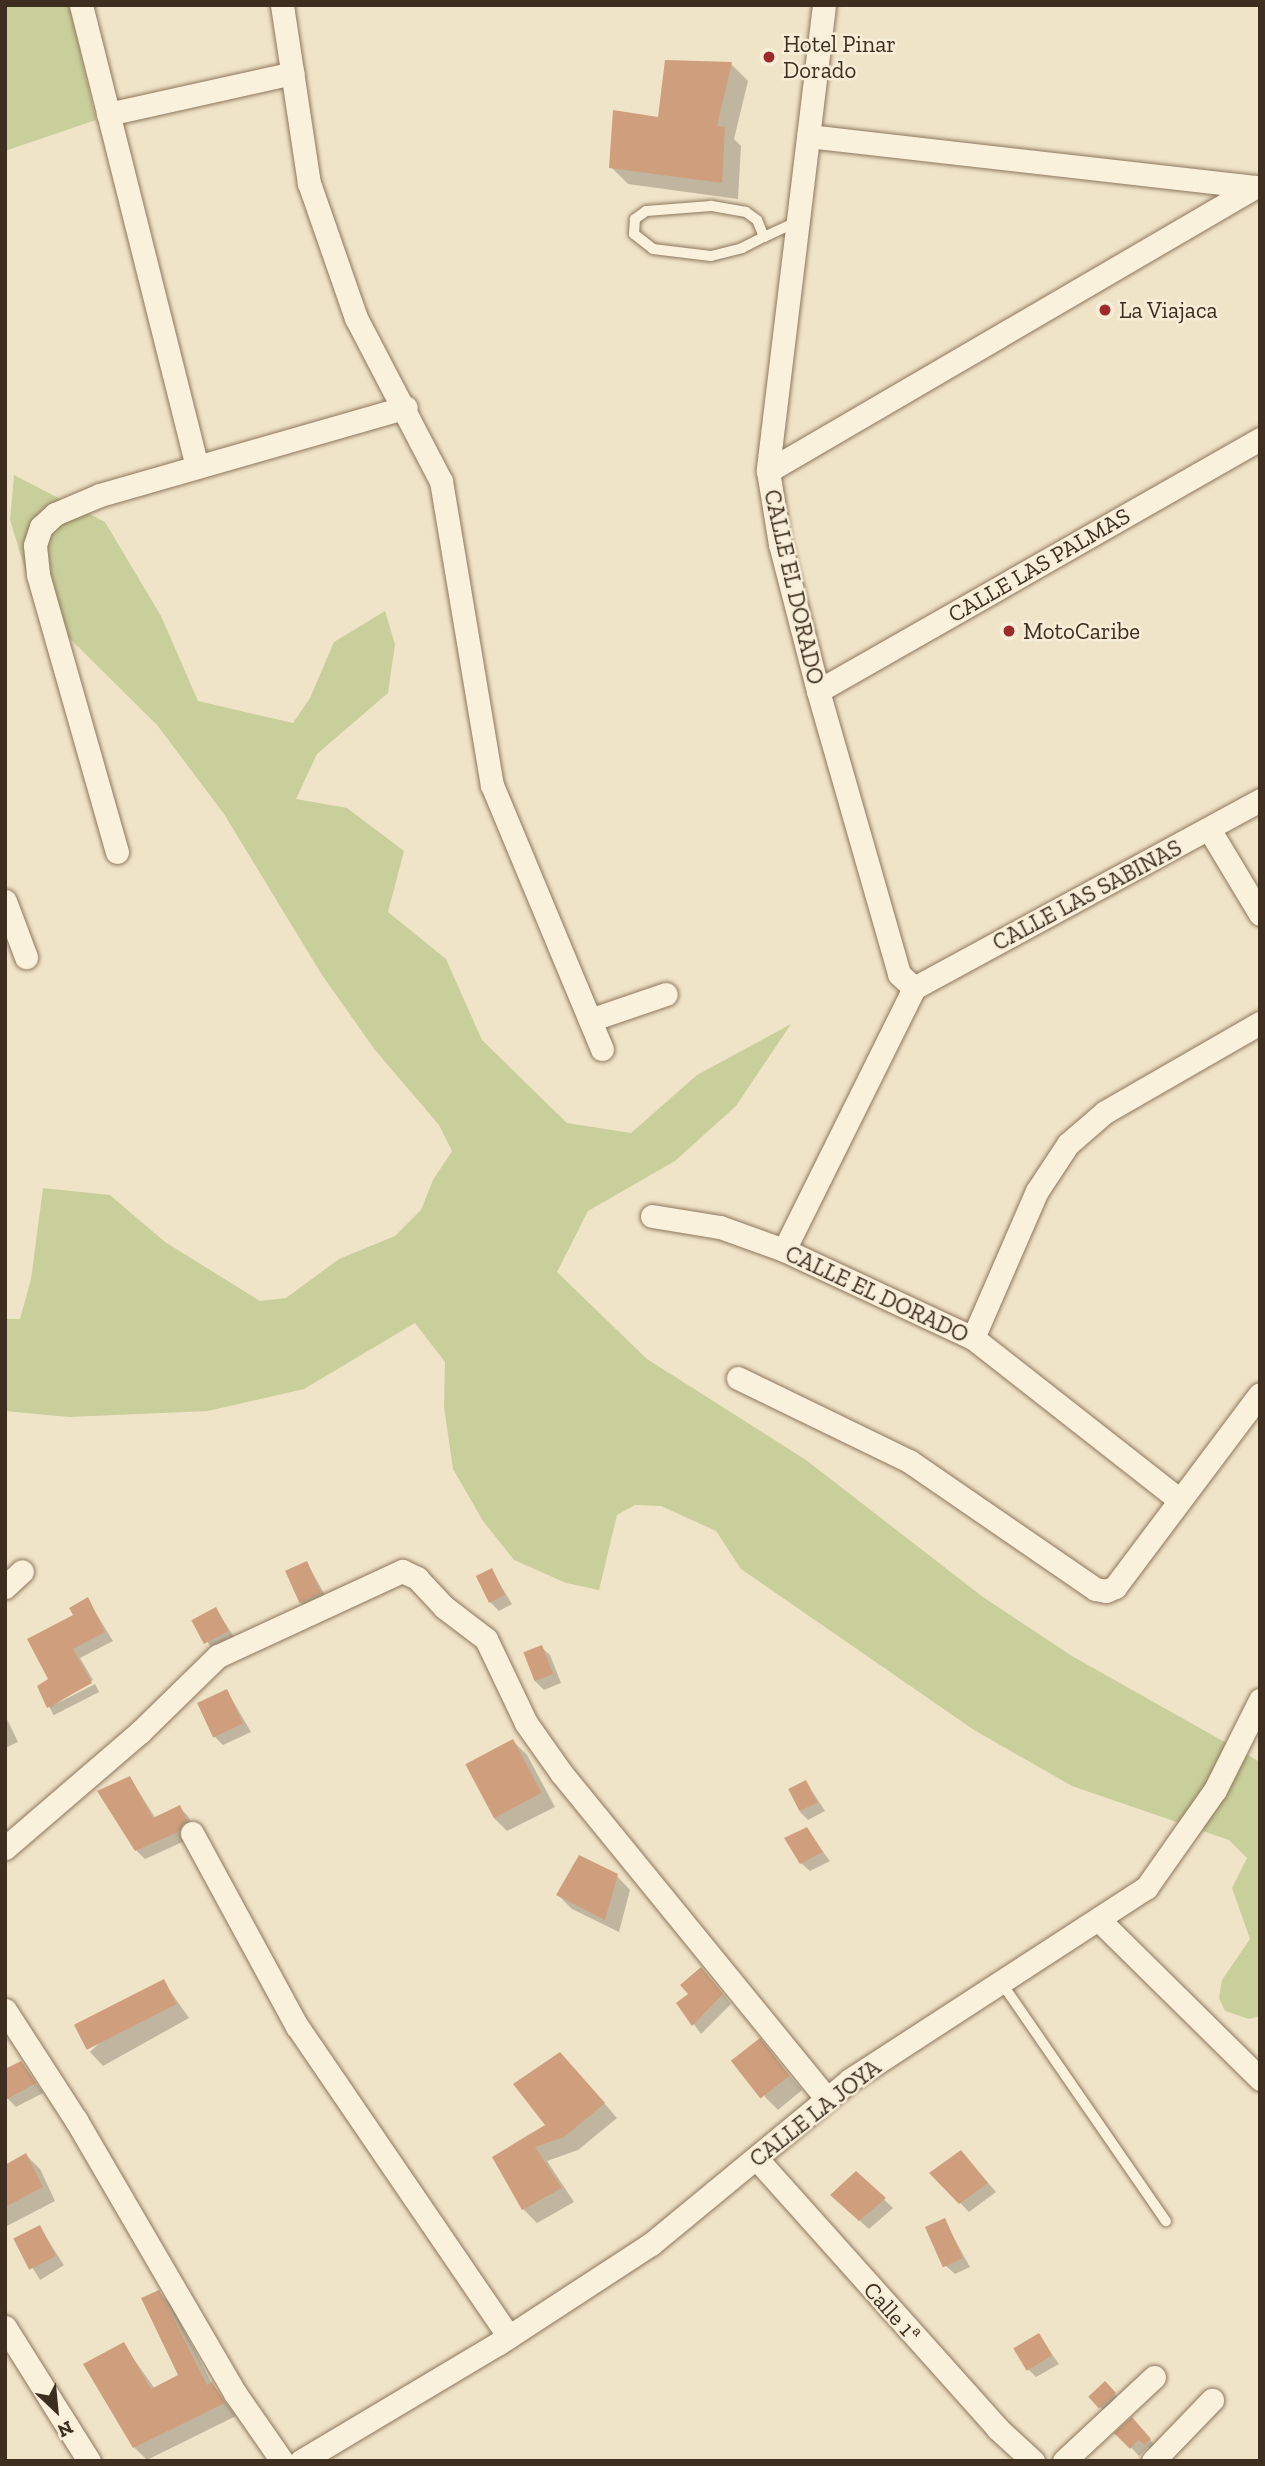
<!DOCTYPE html>
<meta charset="utf-8">
<style>
body{margin:0}
#map{position:relative;width:1265px;height:2466px;overflow:hidden;background:#f0e4c8;font-family:"Zilla Slab",serif}
div>[style]{position:absolute}
[style*='--x']{left:calc(var(--x)*1px);top:calc(var(--y)*1px);width:calc(var(--w)*1px);rotate:calc(var(--a)*1deg)}
.green>*{inset:0;background:#c9cf9b}
.shadow>*{inset:0;background:#0003;transform-origin:0 0}
.building>*{inset:0;background:#cf9f7d;transform-origin:0 0}
.roads{filter:drop-shadow(0 0 2px #8d765c) drop-shadow(0 0 2px #8d765c)}
.service>*{height:10px;margin:-5px;padding:0 5px;transform-origin:5px;border-radius:5px;background:#faf1dc}
.minor>*{height:23px;margin:-11.5px;padding:0 11.5px;transform-origin:11.5px;border-radius:11.5px;background:#faf1dc}
.dots>*{width:19px;height:19px;translate:-50% -50%;box-sizing:border-box;border:4px solid #f7eed8;border-radius:50%}
span{translate:-50% -50%;white-space:nowrap;text-align:center;line-height:1.15;-webkit-text-stroke:5px #f7eed8;paint-order:stroke}
.poi-label{font-size:23px;color:#3d2e20}
.left{translate:0 -50%;text-align:left}
.street-label{font-size:23px;color:#3d2e20}
.frame{position:absolute;inset:0;border:7px solid #3d2e20;pointer-events:none}
.north{position:absolute;left:21px;top:2375px;width:70px;height:70px;-webkit-text-stroke:5px #f7eed8;paint-order:stroke;rotate:154deg;font-size:19px;font-weight:700;line-height:28px;text-align:center;color:#3d2e20}
.north::after{content:'';display:block;margin:auto;width:24px;height:32px;background:#3d2e20;clip-path:polygon(50% 0,100% 100%,50% 72%,0 100%)}
</style>
<div id="map">
<div class="green">
<div style="clip-path:polygon(5px 5px,69px 5px,96px 120px,5px 151px)"></div>
<div style="clip-path:polygon(14px 475px,105px 522px,161px 616px,198px 701px,293px 723px,310px 698px,334px 642px,385px 611px,395px 644px,388px 693px,317px 754px,296px 799px,347px 808px,404px 851px,388px 912px,446px 959px,482px 1040px,567px 1123px,631px 1133px,697px 1075px,791px 1024px,736px 1106px,675px 1161px,588px 1211px,557px 1272px,647px 1359px,806px 1460px,983px 1597px,1072px 1656px,1260px 1762px,1260px 2016px,1249px 2019px,1225px 2011px,1219px 1998px,1222px 1980px,1250px 1939px,1232px 1888px,1247px 1858px,1229px 1840px,1072px 1786px,974px 1730px,741px 1569px,716px 1531px,661px 1506px,635px 1505px,617px 1515px,599px 1590px,566px 1583px,514px 1560px,483px 1521px,453px 1469px,444px 1407px,445px 1362px,415px 1323px,304px 1389px,208px 1411px,69px 1417px,5px 1411px,5px 1319px,20px 1319px,31px 1279px,43px 1188px,110px 1195px,165px 1242px,260px 1301px,286px 1298px,339px 1259px,395px 1236px,421px 1210px,433px 1180px,452px 1151px,439px 1125px,375px 1050px,322px 975px,224px 814px,157px 725px,36px 605px,10px 520px)"></div>
</div>
<div class="shadow">
<div style="clip-path:polygon(731px 64px,748px 81px,734px 139px,741px 146px,738px 199px,628px 184px,611px 167px,659px 119px)"></div>
<div style="clip-path:polygon(307px 1563px,329px 1602px,309px 1611px,300px 1602px,287px 1572px)"></div>
<div style="clip-path:polygon(491px 1570px,512px 1604px,499px 1611px,490px 1602px)"></div>
<div style="clip-path:polygon(88px 1600px,113px 1641px,80px 1658px,93px 1680px,50px 1708px,39px 1686px,50px 1680px,76px 1616px)"></div>
<div style="left:216px;top:1609px;width:37px;height:25px;rotate:57deg"></div>
<div style="clip-path:polygon(541px 1647px,550px 1655px,561px 1683px,544px 1690px,535px 1681px)"></div>
<div style="left:95px;top:1684px;width:9px;height:51px;rotate:63deg"></div>
<div style="clip-path:polygon(227px 1691px,251px 1732px,223px 1745px,214px 1736px)"></div>
<div style="clip-path:polygon(5px 1715px,18px 1742px,5px 1748px)"></div>
<div style="clip-path:polygon(513px 1741px,527px 1755px,555px 1807px,507px 1831px,494px 1818px)"></div>
<div style="clip-path:polygon(130px 1778px,156px 1819px,179px 1807px,188px 1816px,195px 1830px,187px 1840px,145px 1859px,136px 1850px)"></div>
<div style="clip-path:polygon(806px 1782px,825px 1811px,808px 1820px,800px 1812px)"></div>
<div style="clip-path:polygon(806px 1829px,830px 1861px,810px 1871px,801px 1863px)"></div>
<div style="clip-path:polygon(617px 1876px,630px 1890px,619px 1932px,572px 1909px,558px 1895px)"></div>
<div style="clip-path:polygon(710px 1978px,731px 2004px,701px 2034px,679px 2004px)"></div>
<div style="clip-path:polygon(163px 1981px,189px 2018px,103px 2066px,90px 2052px)"></div>
<div style="clip-path:polygon(759px 2041px,802px 2090px,778px 2110px,765px 2097px)"></div>
<div style="clip-path:polygon(21px 2063px,43px 2093px,16px 2107px,7px 2098px)"></div>
<div style="clip-path:polygon(574px 2068px,617px 2118px,578px 2150px,547px 2161px,574px 2202px,537px 2223px,523px 2209px,494px 2158px,548px 2125px)"></div>
<div style="clip-path:polygon(26px 2155px,40px 2169px,55px 2201px,5px 2227px,5px 2167px)"></div>
<div style="clip-path:polygon(969px 2161px,996px 2192px,969px 2212px,931px 2173px)"></div>
<div style="clip-path:polygon(856px 2173px,893px 2208px,869px 2229px,841px 2204px)"></div>
<div style="clip-path:polygon(944px 2220px,970px 2267px,955px 2274px,946px 2266px)"></div>
<div style="left:40px;top:2227px;width:45px;height:28px;rotate:58deg"></div>
<div style="clip-path:polygon(159px 2292px,171px 2305px,212px 2384px,236px 2416px,147px 2460px,134px 2447px,123px 2344px,155px 2389px,180px 2376px)"></div>
<div style="clip-path:polygon(1038px 2335px,1059px 2364px,1036px 2377px,1028px 2369px)"></div>
<div style="clip-path:polygon(1113px 2392px,1123px 2403px,1110px 2415px,1099px 2406px)"></div>
<div style="clip-path:polygon(1140px 2428px,1158px 2449px,1154px 2453px,1148px 2447px,1139px 2456px,1117px 2433px)"></div>
</div>
<div class="building">
<div style="clip-path:polygon(665px 60px,732px 62px,717px 126px,725px 127px,722px 183px,609px 168px,613px 110px,658px 117px)"></div>
<div style="left:307px;top:1561px;width:35px;height:24px;rotate:66deg"></div>
<div style="left:492px;top:1568px;width:30px;height:18px;rotate:64deg"></div>
<div style="clip-path:polygon(88px 1597px,105px 1632px,73px 1649px,92px 1683px,47px 1708px,37px 1686px,48px 1679px,27px 1639px,73px 1615px,69px 1608px)"></div>
<div style="left:216px;top:1607px;width:27px;height:28px;rotate:62deg"></div>
<div style="left:542px;top:1645px;width:31px;height:20px;rotate:69deg"></div>
<div style="left:227px;top:1689px;width:38px;height:33px;rotate:65deg"></div>
<div style="left:513px;top:1739px;width:61px;height:54px;rotate:62deg"></div>
<div style="clip-path:polygon(130px 1776px,153px 1818px,180px 1805px,187px 1820px,178px 1832px,135px 1851px,97px 1791px)"></div>
<div style="left:806px;top:1780px;width:25px;height:20px;rotate:63deg"></div>
<div style="clip-path:polygon(807px 1827px,823px 1852px,800px 1864px,784px 1838px)"></div>
<div style="clip-path:polygon(579px 1855px,618px 1874px,605px 1920px,556px 1895px)"></div>
<div style="clip-path:polygon(701px 1967px,723px 1994px,692px 2026px,676px 2003px,688px 1994px,680px 1985px)"></div>
<div style="left:164px;top:1979px;width:28px;height:101px;rotate:63deg"></div>
<div style="left:760px;top:2038px;width:48px;height:37px;rotate:52deg"></div>
<div style="clip-path:polygon(560px 2052px,605px 2103px,564px 2137px,535px 2147px,562px 2188px,522px 2210px,492px 2157px,545px 2125px,513px 2084px)"></div>
<div style="clip-path:polygon(21px 2061px,36px 2083px,5px 2100px,5px 2069px)"></div>
<div style="clip-path:polygon(961px 2150px,988px 2183px,959px 2204px,929px 2173px)"></div>
<div style="clip-path:polygon(26px 2153px,43px 2187px,5px 2207px,5px 2165px)"></div>
<div style="clip-path:polygon(856px 2171px,886px 2198px,859px 2221px,830px 2195px)"></div>
<div style="left:945px;top:2218px;width:44px;height:22px;rotate:66deg"></div>
<div style="left:40px;top:2225px;width:35px;height:30px;rotate:63deg"></div>
<div style="clip-path:polygon(159px 2290px,207px 2385px,212px 2382px,225px 2403px,133px 2448px,83px 2364px,124px 2342px,151px 2389px,178px 2375px,141px 2298px)"></div>
<div style="left:1039px;top:2333px;width:26px;height:30px;rotate:59deg"></div>
<div style="left:1105px;top:2381px;width:16px;height:23px;rotate:47deg"></div>
<div style="clip-path:polygon(1132px 2417px,1151px 2439px,1145px 2445px,1138px 2440px,1130px 2449px,1114px 2433px)"></div>
</div>
<div class="roads">
<div class="service">
<div style="--x:764;--y:237;--w:18;--a:-112"></div>
<div style="--x:757;--y:220;--w:14;--a:-144"></div>
<div style="--x:746;--y:212;--w:36;--a:-170"></div>
<div style="--x:711;--y:206;--w:65;--a:175.6"></div>
<div style="--x:646;--y:211;--w:14;--a:144"></div>
<div style="--x:635;--y:219;--w:15;--a:94"></div>
<div style="--x:634;--y:234;--w:24;--a:38"></div>
<div style="--x:653;--y:249;--w:58;--a:6.9"></div>
<div style="--x:711;--y:256;--w:32;--a:-14"></div>
<div style="--x:742;--y:248;--w:25;--a:-27"></div>
<div style="--x:764;--y:237;--w:38;--a:-25"></div>
<div style="--x:1003;--y:1985;--w:287;--a:55.4"></div>
</div>
<div class="minor">
<div style="--x:81;--y:5;--w:476;--a:75.9"></div>
<div style="--x:282;--y:5;--w:180;--a:81.4"></div>
<div style="--x:309;--y:183;--w:143;--a:70.8"></div>
<div style="--x:356;--y:318;--w:184;--a:62.5"></div>
<div style="--x:441;--y:481;--w:308;--a:80.5"></div>
<div style="--x:492;--y:785;--w:286;--a:67.4"></div>
<div style="--x:824;--y:5;--w:469;--a:96.9"></div>
<div style="--x:768;--y:471;--w:74;--a:80.7"></div>
<div style="--x:780;--y:544;--w:152;--a:75.5"></div>
<div style="--x:818;--y:691;--w:294;--a:74"></div>
<div style="--x:899;--y:974;--w:21;--a:43"></div>
<div style="--x:108;--y:114;--w:189;--a:-12.5"></div>
<div style="--x:808;--y:136;--w:452;--a:6.5"></div>
<div style="--x:768;--y:471;--w:564;--a:-30.25"></div>
<div style="--x:818;--y:691;--w:509;--a:-29.69"></div>
<div style="--x:1209;--y:829;--w:99;--a:59"></div>
<div style="--x:117;--y:852;--w:289;--a:-105.9"></div>
<div style="--x:38;--y:574;--w:29;--a:-96"></div>
<div style="--x:35;--y:545;--w:19;--a:-72"></div>
<div style="--x:41;--y:527;--w:19;--a:-43"></div>
<div style="--x:55;--y:514;--w:49;--a:-22.9"></div>
<div style="--x:100;--y:495;--w:318;--a:-16"></div>
<div style="--x:5;--y:901;--w:60;--a:69.4"></div>
<div style="--x:914;--y:988;--w:394;--a:-28.5"></div>
<div style="--x:590;--y:1020;--w:80;--a:-18.9"></div>
<div style="--x:652;--y:1216;--w:69;--a:9.2"></div>
<div style="--x:720;--y:1227;--w:68;--a:19.8"></div>
<div style="--x:784;--y:1250;--w:208;--a:25"></div>
<div style="--x:973;--y:1338;--w:261;--a:38.1"></div>
<div style="--x:784;--y:1250;--w:292;--a:-63.6"></div>
<div style="--x:973;--y:1338;--w:160;--a:-66.5"></div>
<div style="--x:1037;--y:1191;--w:56;--a:-56.6"></div>
<div style="--x:1068;--y:1144;--w:49;--a:-40.9"></div>
<div style="--x:1105;--y:1112;--w:179;--a:-29.9"></div>
<div style="--x:738;--y:1378;--w:190;--a:25.9"></div>
<div style="--x:909;--y:1461;--w:226;--a:34.5"></div>
<div style="--x:1095;--y:1589;--w:11;--a:10"></div>
<div style="--x:1106;--y:1591;--w:10;--a:-24"></div>
<div style="--x:1115;--y:1587;--w:241;--a:-53.1"></div>
<div style="--x:5;--y:1587;--w:23;--a:-43"></div>
<div style="--x:192;--y:1833;--w:220;--a:61.5"></div>
<div style="--x:297;--y:2026;--w:376;--a:55.7"></div>
<div style="--x:5;--y:1848;--w:178;--a:-40.7"></div>
<div style="--x:140;--y:1732;--w:109;--a:-44.3"></div>
<div style="--x:218;--y:1656;--w:203;--a:-24.8"></div>
<div style="--x:402;--y:1571;--w:17;--a:25"></div>
<div style="--x:417;--y:1578;--w:40;--a:47"></div>
<div style="--x:444;--y:1607;--w:53;--a:37.3"></div>
<div style="--x:486;--y:1639;--w:93;--a:64.5"></div>
<div style="--x:526;--y:1723;--w:62;--a:54.8"></div>
<div style="--x:562;--y:1774;--w:419;--a:50.8"></div>
<div style="--x:1098;--y:1919;--w:228;--a:44.6"></div>
<div style="--x:5;--y:2010;--w:131;--a:57.2"></div>
<div style="--x:76;--y:2120;--w:316;--a:59.8"></div>
<div style="--x:235;--y:2393;--w:83;--a:55.3"></div>
<div style="--x:756;--y:2158;--w:362;--a:48.2"></div>
<div style="--x:997;--y:2428;--w:49;--a:42.5"></div>
<div style="--x:5;--y:2327;--w:158;--a:57.9"></div>
<div style="--x:301;--y:2461;--w:230;--a:-30.8"></div>
<div style="--x:499;--y:2343;--w:181;--a:-33.1"></div>
<div style="--x:651;--y:2244;--w:258;--a:-39.5"></div>
<div style="--x:850;--y:2080;--w:353;--a:-33"></div>
<div style="--x:1146;--y:1888;--w:120;--a:-54.9"></div>
<div style="--x:1215;--y:1790;--w:101;--a:-63.4"></div>
<div style="--x:1064;--y:2461;--w:123;--a:-43"></div>
<div style="--x:1153;--y:2461;--w:85;--a:-46"></div>
</div>
</div>
<div class="dots">
<div style="left:769px;top:57px;background:#9e2a2b"></div>
<div style="left:1105px;top:310px;background:#9e2a2b"></div>
<div style="left:1009px;top:631px;background:#9e2a2b"></div>
</div>
<div class="poi-label">
<span class="left" style="left:783px;top:57px">Hotel Pinar<br>Dorado</span>
<span class="left" style="left:1119px;top:310px">La Viajaca</span>
<span class="left" style="left:1023px;top:631px">MotoCaribe</span>
</div>
<div class="street-label">
<span style="left:1039px;top:565px;rotate:-30deg">CALLE LAS PALMAS</span>
<span style="left:794px;top:587px;rotate:77deg">CALLE EL DORADO</span>
<span style="left:1087px;top:895px;rotate:-28deg">CALLE LAS SABINAS</span>
<span style="left:877px;top:1294px;rotate:25deg">CALLE EL DORADO</span>
<span style="left:815px;top:2113px;rotate:-38deg">CALLE LA JOYA</span>
<span style="left:892px;top:2312px;rotate:48deg">Calle 1ª</span>
</div>
<div class="frame"></div>
<div class="north">N</div>
</div>
